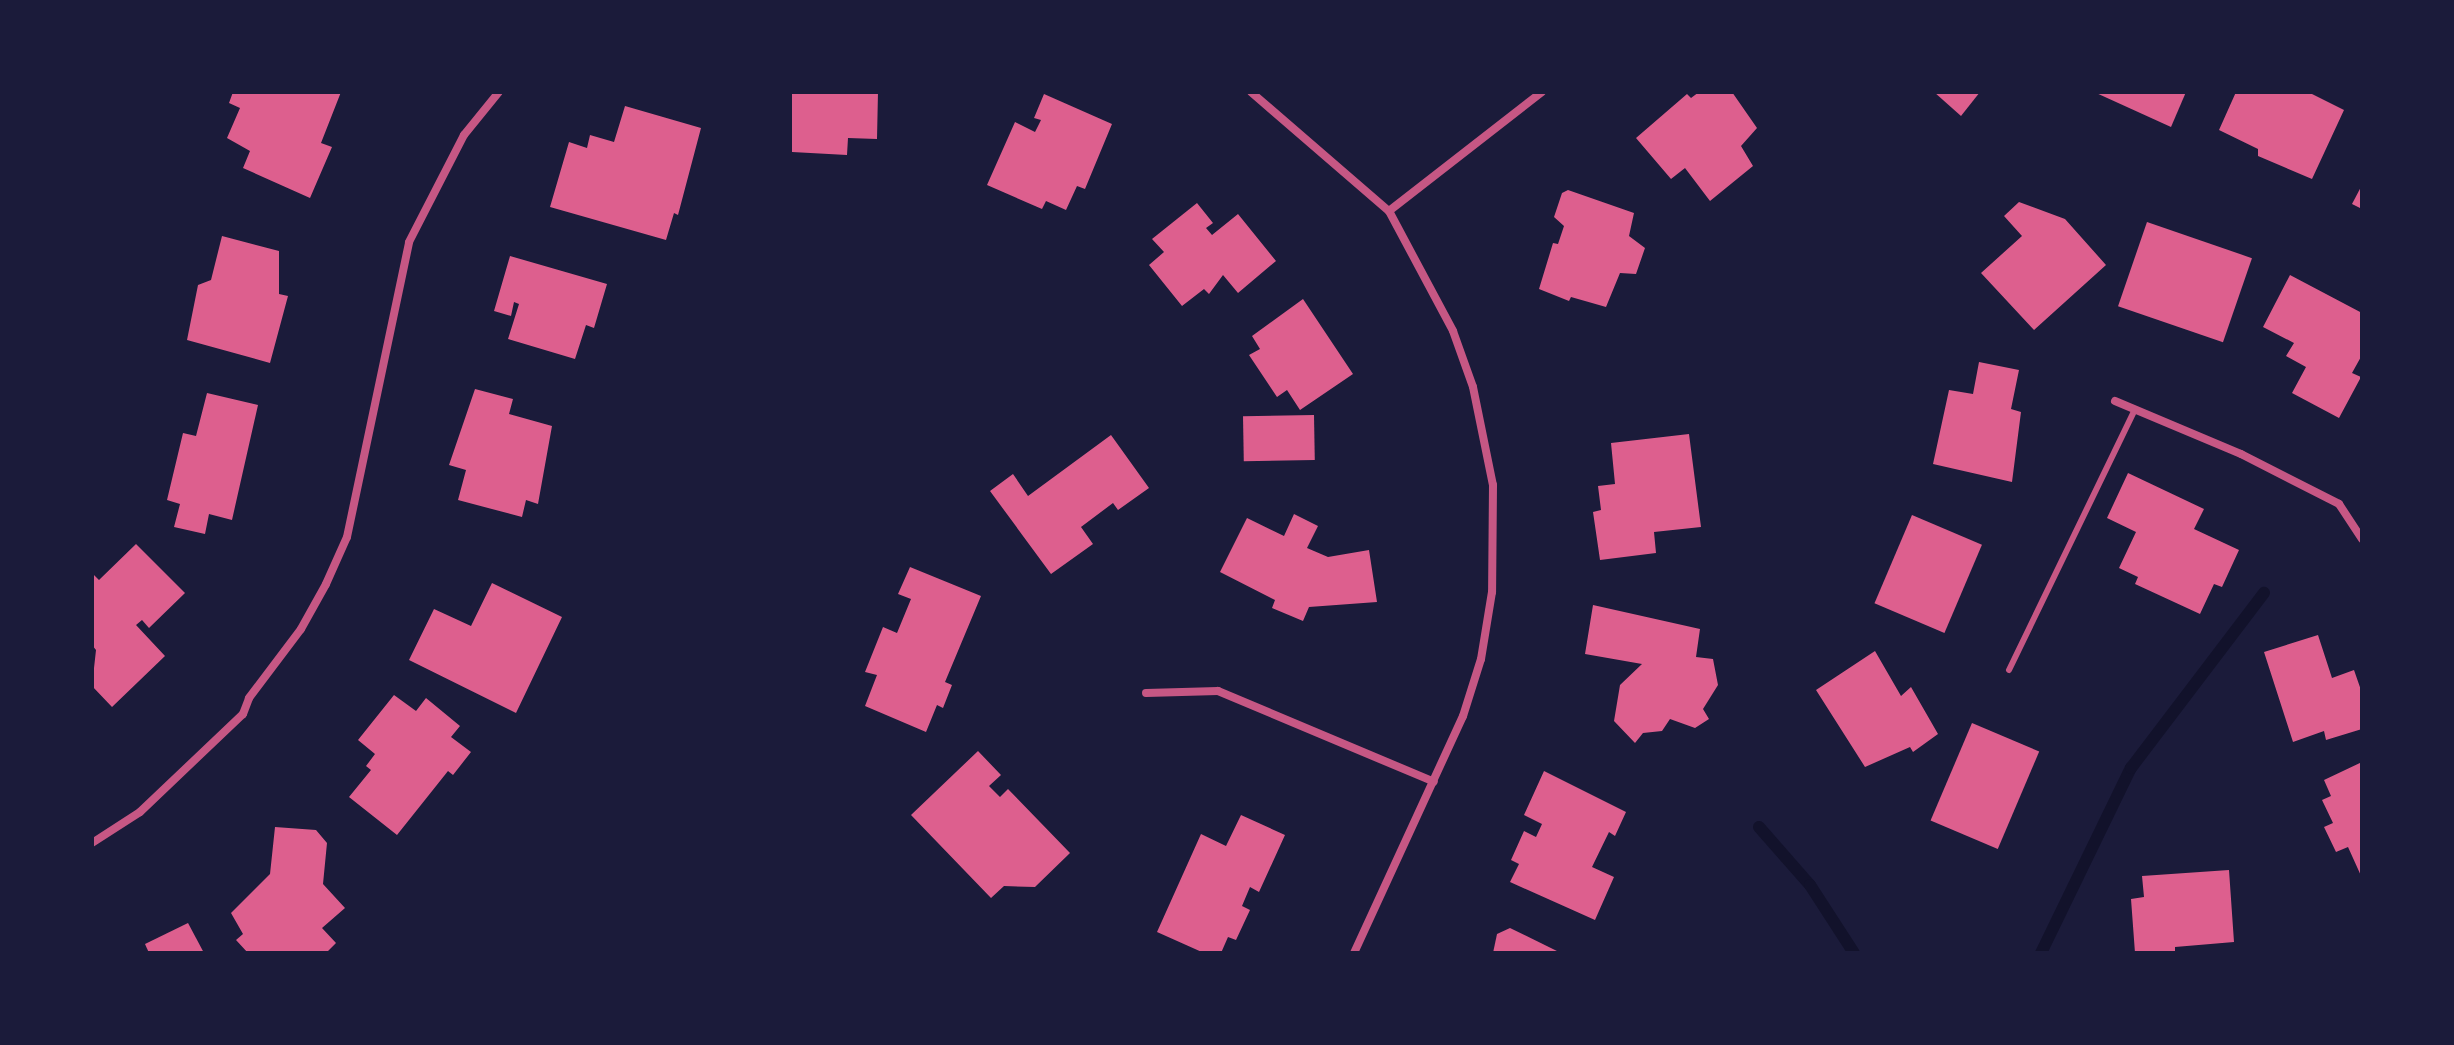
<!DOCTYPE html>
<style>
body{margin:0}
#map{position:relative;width:2454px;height:1045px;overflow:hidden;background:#1b1b3a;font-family:"PT Sans Narrow",sans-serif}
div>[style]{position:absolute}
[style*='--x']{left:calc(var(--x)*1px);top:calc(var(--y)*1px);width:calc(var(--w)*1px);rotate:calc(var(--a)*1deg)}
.stream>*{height:12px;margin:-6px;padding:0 6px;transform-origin:6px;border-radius:6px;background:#12122b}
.building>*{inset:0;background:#dd5f8e;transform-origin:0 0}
.service>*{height:6px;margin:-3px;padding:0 3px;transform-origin:3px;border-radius:3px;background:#c65784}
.minor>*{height:8px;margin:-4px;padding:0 4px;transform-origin:4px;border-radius:4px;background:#c65784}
span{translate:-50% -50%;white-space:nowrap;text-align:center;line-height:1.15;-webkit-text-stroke:8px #1b1b3a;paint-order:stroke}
.frame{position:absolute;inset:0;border:94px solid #1b1b3a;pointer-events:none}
</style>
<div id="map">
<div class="stream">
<div style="--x:1759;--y:827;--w:77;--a:48.7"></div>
<div style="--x:1810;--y:885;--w:81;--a:57.1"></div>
<div style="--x:2041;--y:953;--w:206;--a:-64.1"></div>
<div style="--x:2131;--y:768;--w:220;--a:-52.8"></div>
</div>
<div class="building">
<div style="clip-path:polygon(233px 92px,341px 92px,321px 143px,332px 147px,310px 198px,243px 168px,250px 151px,227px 138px,240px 108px,229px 103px)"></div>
<div style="clip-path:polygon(792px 92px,878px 92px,877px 139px,848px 138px,847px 155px,792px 152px)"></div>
<div style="clip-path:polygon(1699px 92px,1732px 92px,1757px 128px,1741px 146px,1753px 166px,1710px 201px,1685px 168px,1671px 179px,1636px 138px,1687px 94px,1691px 98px)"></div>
<div style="clip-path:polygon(1934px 92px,1980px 92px,1961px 116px)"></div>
<div style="clip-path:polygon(2094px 92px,2186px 92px,2171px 127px)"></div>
<div style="clip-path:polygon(2236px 92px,2308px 92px,2344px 110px,2312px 179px,2258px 156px,2258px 149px,2219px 130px)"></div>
<div style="clip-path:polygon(1044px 94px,1112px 124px,1085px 189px,1077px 186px,1066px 210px,1046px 201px,1042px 209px,987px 185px,1015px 122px,1035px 132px,1041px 120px,1034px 118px)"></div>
<div style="clip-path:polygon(625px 106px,701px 128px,678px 215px,674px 213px,666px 240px,550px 207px,569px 142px,587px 148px,590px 135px,614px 142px)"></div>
<div style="clip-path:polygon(2362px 185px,2362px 209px,2352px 204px)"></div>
<div style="clip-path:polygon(1568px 190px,1634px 213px,1629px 236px,1645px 248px,1636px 274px,1620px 273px,1606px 307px,1571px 297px,1569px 301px,1539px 289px,1553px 243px,1558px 244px,1564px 226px,1554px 217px,1562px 193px)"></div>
<div style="clip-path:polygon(2019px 202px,2065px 219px,2106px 265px,2034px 330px,1981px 273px,2022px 236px,2004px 216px)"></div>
<div style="clip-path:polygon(1197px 203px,1213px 223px,1206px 228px,1212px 235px,1238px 214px,1276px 261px,1238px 293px,1223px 275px,1209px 294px,1204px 289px,1182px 306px,1149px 265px,1164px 252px,1152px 239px)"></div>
<div style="left:2147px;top:222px;width:111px;height:89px;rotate:19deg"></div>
<div style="clip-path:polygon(222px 236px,279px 251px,279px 294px,288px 296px,270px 363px,187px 340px,198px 285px,211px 280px)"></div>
<div style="clip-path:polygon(510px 256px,607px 284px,594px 328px,586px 325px,575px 359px,508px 339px,519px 304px,514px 302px,511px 316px,494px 311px)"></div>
<div style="clip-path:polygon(2290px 275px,2362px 313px,2362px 355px,2352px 373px,2361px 377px,2339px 418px,2292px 393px,2306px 367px,2286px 356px,2294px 343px,2263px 327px)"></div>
<div style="clip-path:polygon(1303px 299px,1353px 374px,1300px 410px,1287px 390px,1277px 397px,1249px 355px,1260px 349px,1252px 336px)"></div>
<div style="clip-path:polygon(1979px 362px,2019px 370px,2011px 409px,2021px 412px,2012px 482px,1933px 464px,1949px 390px,1973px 394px)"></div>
<div style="clip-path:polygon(475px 389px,513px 399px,509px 414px,552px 426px,538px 504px,526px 500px,522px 517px,458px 500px,466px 470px,449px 465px)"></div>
<div style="clip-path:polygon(207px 393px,258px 405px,232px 520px,209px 514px,205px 534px,174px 527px,180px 504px,167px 500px,183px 433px,196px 436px)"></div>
<div style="left:1314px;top:415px;width:45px;height:71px;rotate:89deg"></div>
<div style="clip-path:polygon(1689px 434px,1701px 527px,1654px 532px,1656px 553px,1600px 560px,1593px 512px,1601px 510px,1598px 486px,1615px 484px,1611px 443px)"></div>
<div style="clip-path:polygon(1111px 435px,1149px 488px,1118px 510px,1113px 503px,1081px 527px,1093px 544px,1051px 574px,990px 491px,1013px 474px,1028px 496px)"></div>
<div style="clip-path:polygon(2128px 473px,2204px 509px,2194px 529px,2239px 550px,2222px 587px,2214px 584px,2200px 614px,2135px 584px,2138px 577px,2119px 568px,2136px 532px,2107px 518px)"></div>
<div style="clip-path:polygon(1294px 514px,1318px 526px,1307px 548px,1328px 557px,1369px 550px,1377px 602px,1309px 607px,1303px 621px,1272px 608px,1275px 600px,1220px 572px,1247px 518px,1284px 536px)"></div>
<div style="left:1912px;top:515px;width:76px;height:96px;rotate:23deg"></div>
<div style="clip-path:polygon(136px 544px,185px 593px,149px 628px,142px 620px,136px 625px,165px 656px,112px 707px,92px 686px,96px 650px,92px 645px,92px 573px,99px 580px)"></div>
<div style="clip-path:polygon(910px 567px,981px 596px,945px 682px,952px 685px,943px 708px,937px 705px,926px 732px,865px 706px,877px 675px,865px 672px,883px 627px,897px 633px,911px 599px,898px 594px)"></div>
<div style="clip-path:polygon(492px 583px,562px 617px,516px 713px,409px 660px,434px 609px,471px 626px)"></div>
<div style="clip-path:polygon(1593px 605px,1700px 629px,1696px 657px,1713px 659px,1718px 685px,1703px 709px,1709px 719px,1695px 728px,1670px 719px,1662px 731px,1643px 733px,1635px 743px,1614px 721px,1620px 685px,1642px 664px,1585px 654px)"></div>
<div style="clip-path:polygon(2318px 635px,2332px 678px,2354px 670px,2362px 693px,2362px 729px,2326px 740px,2324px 731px,2293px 742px,2264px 652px)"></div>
<div style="clip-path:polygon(1875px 651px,1901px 696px,1911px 687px,1938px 734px,1913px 752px,1910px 747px,1865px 767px,1816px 690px)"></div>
<div style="clip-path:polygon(394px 695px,416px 711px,426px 698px,460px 726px,451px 737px,471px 752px,453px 775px,448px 771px,397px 835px,349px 797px,371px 770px,366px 766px,375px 754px,358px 740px)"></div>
<div style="left:1972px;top:723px;width:73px;height:106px;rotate:23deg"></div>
<div style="clip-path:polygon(978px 751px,1001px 775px,989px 786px,1000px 797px,1008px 789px,1070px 853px,1035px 887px,1004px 886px,991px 898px,911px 815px)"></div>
<div style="clip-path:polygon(2362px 762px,2362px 878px,2348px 847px,2336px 852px,2324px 827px,2333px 823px,2322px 800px,2331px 796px,2324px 780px)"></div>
<div style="clip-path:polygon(1544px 771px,1626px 812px,1615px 836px,1609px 832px,1592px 867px,1614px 877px,1595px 920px,1510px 882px,1519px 864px,1511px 860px,1524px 831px,1536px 837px,1542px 824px,1524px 815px)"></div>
<div style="clip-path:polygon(1241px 815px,1285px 835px,1259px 892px,1250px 887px,1242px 906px,1250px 910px,1236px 940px,1228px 937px,1221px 953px,1204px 953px,1157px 932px,1201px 834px,1226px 846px)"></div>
<div style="clip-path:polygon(275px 827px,316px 830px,327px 843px,323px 884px,345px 908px,322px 928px,336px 943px,326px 953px,248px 953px,236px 940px,243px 934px,231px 913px,270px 874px)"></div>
<div style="clip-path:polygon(2229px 870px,2234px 942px,2175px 947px,2175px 953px,2135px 953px,2131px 899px,2144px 897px,2142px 876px)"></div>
<div style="clip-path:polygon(188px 923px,204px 953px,149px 953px,145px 944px)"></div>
<div style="clip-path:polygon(1510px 928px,1561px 953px,1493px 953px,1497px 934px)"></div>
</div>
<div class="service">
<div style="--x:2009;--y:670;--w:290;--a:-64.2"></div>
</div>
<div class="minor">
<div style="--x:1251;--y:92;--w:182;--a:40.8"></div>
<div style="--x:1389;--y:211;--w:136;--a:61.9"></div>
<div style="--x:1453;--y:331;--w:59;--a:70.3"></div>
<div style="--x:1473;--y:387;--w:100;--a:78.5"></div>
<div style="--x:1493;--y:485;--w:107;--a:90.5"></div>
<div style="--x:1492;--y:592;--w:68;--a:99.3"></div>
<div style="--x:1481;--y:659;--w:60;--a:107.5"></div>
<div style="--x:1463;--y:716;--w:261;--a:114.7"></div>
<div style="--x:1389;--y:211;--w:194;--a:-37.9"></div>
<div style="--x:2115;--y:401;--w:137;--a:22.8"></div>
<div style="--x:2241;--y:454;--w:110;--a:27"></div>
<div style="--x:2339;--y:504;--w:42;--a:56.7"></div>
<div style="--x:1146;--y:693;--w:72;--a:-1.6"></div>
<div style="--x:1218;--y:691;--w:234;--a:22.8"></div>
<div style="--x:92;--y:843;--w:57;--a:-32.9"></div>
<div style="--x:140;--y:812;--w:142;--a:-43.6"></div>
<div style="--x:243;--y:714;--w:17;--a:-69"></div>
<div style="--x:249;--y:698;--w:86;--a:-53"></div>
<div style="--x:301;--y:629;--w:51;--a:-60.9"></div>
<div style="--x:326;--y:584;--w:51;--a:-65.9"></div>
<div style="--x:347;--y:537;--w:301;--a:-78.1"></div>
<div style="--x:409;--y:242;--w:120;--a:-62.8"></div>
<div style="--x:464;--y:135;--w:55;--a:-50.9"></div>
</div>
<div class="frame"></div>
</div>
